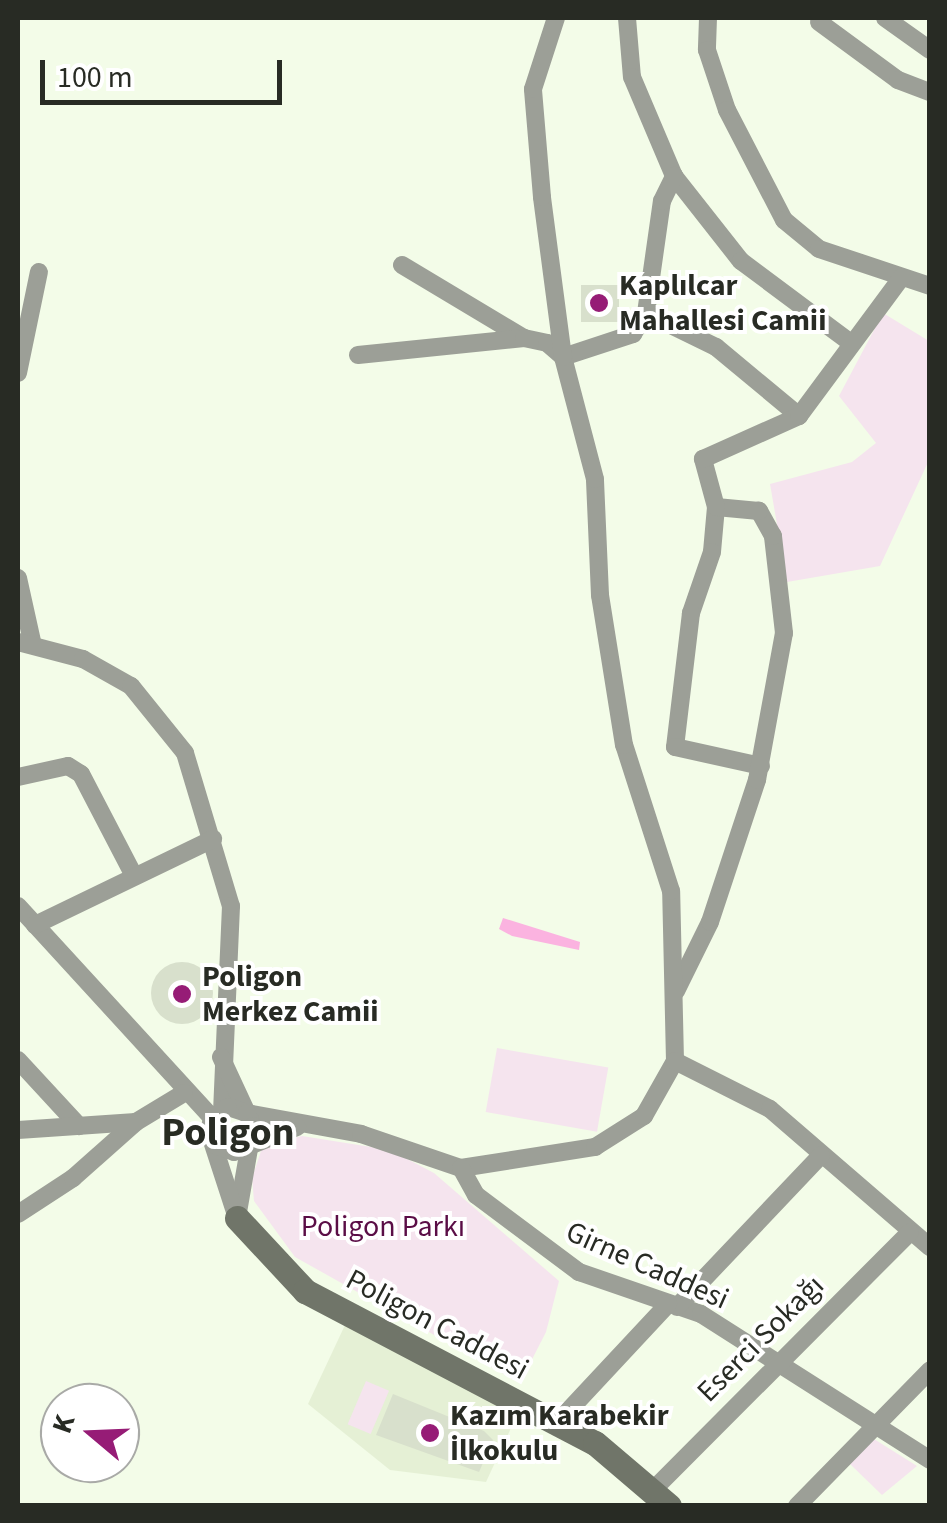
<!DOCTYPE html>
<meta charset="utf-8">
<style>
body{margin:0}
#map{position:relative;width:947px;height:1523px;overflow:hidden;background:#f3fce8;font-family:"Source Sans 3",sans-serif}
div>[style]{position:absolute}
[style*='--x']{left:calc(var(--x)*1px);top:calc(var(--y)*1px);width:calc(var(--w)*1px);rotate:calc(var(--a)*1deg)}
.built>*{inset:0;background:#e5f0d5}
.green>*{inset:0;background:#f5e4ee;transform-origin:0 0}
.water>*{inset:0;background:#fbb3e0}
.building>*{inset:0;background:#d8e0cc;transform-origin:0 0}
.round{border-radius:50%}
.street>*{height:18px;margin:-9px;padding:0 9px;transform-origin:9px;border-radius:9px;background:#9c9f97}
.secondary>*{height:25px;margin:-12.5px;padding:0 12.5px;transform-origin:12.5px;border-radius:12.5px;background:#707569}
.dots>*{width:28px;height:28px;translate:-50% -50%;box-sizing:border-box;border:5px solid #fff;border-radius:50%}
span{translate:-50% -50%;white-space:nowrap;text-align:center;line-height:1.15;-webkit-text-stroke:8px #fff;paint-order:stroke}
.poi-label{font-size:30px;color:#282b24;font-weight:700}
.left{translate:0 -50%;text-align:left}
.park-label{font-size:30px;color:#5a0d46}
.street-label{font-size:30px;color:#282b24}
.district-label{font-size:40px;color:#282b24;font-weight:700}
.frame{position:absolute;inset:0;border:20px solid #282b24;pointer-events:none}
.north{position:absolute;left:40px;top:1383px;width:100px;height:100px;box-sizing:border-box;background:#fff;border:2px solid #a9aaa7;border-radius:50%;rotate:289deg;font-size:28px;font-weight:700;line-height:40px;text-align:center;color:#282b24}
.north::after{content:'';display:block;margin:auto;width:35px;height:45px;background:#961c76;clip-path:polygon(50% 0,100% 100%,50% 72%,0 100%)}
.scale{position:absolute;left:40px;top:60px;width:242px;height:45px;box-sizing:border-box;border:5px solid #282b24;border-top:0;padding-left:12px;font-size:30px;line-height:35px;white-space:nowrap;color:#282b24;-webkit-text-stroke:8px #fff;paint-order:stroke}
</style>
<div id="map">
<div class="built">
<div style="clip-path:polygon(345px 1325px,518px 1413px,486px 1482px,390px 1470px,308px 1404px)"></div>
</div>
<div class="green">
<div style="clip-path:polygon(883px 313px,929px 341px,929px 460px,880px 566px,787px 582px,770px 484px,852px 462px,876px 443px,839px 396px)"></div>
<div style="left:497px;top:1048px;width:113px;height:65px;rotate:10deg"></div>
<div style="clip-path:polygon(302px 1136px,390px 1150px,434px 1173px,559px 1281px,546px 1332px,520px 1383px,295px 1257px,254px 1201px,252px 1178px,263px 1145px)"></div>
<div style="left:366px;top:1381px;width:25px;height:47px;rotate:23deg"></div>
<div style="clip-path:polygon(874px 1439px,917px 1466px,882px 1495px,850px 1464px)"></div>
</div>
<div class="water">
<div style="clip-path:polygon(503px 918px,580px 942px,579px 950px,512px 936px,499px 929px)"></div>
</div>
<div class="building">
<div style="left:619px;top:285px;width:37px;height:38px;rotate:90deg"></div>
<div class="round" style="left:151px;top:962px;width:62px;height:62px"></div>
<div style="clip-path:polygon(393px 1394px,484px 1431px,493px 1440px,479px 1472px,376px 1435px)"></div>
</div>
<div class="street">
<div style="--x:627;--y:18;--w:59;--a:85.2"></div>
<div style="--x:632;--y:77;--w:108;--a:67"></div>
<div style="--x:674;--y:176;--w:108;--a:51.8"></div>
<div style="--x:741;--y:261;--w:137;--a:36.7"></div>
<div style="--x:708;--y:18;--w:32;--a:92"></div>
<div style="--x:707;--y:50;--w:63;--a:71.6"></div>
<div style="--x:727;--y:110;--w:124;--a:62.6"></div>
<div style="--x:784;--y:220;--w:45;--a:39.6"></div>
<div style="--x:819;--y:249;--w:117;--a:18.4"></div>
<div style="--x:885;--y:18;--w:55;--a:35.4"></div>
<div style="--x:819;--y:22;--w:98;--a:36.3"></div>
<div style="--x:898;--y:80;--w:34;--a:21"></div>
<div style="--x:402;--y:265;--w:142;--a:30.9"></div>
<div style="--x:646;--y:313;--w:78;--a:25.9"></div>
<div style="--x:716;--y:347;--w:108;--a:39.7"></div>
<div style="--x:358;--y:355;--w:167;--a:-5.8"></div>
<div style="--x:524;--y:338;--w:24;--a:12"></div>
<div style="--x:547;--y:343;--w:21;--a:41"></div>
<div style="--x:563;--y:357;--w:74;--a:-18.2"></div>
<div style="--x:633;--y:334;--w:25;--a:-58"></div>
<div style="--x:646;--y:313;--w:113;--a:-81.9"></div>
<div style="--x:662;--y:201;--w:28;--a:-64"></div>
<div style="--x:18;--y:373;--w:103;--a:-78.3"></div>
<div style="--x:716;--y:507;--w:45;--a:95.1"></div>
<div style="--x:712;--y:552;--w:65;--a:109"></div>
<div style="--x:691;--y:613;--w:135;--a:96.8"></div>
<div style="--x:675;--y:747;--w:88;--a:12.5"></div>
<div style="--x:18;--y:578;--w:65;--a:77.5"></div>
<div style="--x:18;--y:642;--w:67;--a:14.7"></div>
<div style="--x:83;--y:659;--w:55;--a:29.4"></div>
<div style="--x:131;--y:686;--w:86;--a:51.1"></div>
<div style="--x:185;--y:753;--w:160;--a:73.3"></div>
<div style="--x:231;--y:906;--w:203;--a:92.5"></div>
<div style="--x:18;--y:777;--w:51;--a:-12.4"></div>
<div style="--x:68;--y:766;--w:15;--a:32"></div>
<div style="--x:81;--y:774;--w:113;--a:62.5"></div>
<div style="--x:18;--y:906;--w:287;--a:47.5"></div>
<div style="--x:35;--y:925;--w:198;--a:-25.8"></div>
<div style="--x:676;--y:991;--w:77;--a:-63.8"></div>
<div style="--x:710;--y:922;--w:150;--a:-71.7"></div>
<div style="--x:757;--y:780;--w:149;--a:-79.6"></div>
<div style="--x:784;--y:633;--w:98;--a:-96.5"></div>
<div style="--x:773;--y:536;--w:29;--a:-119"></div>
<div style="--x:759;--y:511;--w:43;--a:-174.7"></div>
<div style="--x:716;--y:507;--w:50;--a:-105.2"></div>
<div style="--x:703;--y:459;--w:105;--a:-24.1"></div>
<div style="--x:799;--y:416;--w:172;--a:-53.5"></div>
<div style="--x:221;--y:1057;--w:62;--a:65.1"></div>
<div style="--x:247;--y:1113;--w:116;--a:10.4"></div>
<div style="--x:361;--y:1134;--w:106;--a:18.8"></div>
<div style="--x:461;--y:1168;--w:136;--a:-8.9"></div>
<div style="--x:595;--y:1147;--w:58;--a:-32.3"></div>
<div style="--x:644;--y:1116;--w:63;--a:-60.6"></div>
<div style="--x:675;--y:1061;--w:170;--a:-91.3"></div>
<div style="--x:671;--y:891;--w:153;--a:-107.8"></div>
<div style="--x:624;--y:745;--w:152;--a:-99.1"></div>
<div style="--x:600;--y:595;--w:116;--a:-92.5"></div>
<div style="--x:595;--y:479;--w:126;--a:-104.7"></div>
<div style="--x:563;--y:357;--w:161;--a:-97.5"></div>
<div style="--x:542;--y:197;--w:108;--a:-94.8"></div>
<div style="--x:533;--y:89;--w:75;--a:-72.1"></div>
<div style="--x:18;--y:1060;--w:90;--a:47.3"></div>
<div style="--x:675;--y:1061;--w:106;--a:26.8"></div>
<div style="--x:770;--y:1109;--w:211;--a:40.8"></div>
<div style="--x:228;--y:1107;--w:20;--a:18"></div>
<div style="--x:247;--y:1113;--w:14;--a:65"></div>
<div style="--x:253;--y:1126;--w:93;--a:99.9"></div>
<div style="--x:237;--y:1218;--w:90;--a:-108"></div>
<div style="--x:209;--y:1132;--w:14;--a:-78"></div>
<div style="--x:212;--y:1118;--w:19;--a:-35"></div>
<div style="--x:18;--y:1130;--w:118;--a:-3.9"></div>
<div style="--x:136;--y:1122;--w:56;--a:-31.1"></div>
<div style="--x:215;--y:1145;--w:20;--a:20"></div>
<div style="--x:234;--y:1152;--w:68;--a:-21.6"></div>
<div style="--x:461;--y:1168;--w:31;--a:61"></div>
<div style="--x:476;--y:1195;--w:129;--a:36.8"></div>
<div style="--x:579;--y:1272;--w:129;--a:19"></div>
<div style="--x:701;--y:1314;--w:272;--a:32.5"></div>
<div style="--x:18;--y:1214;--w:66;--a:-33.2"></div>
<div style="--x:73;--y:1178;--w:84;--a:-41.6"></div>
<div style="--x:677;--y:1307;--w:209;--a:-46.5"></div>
<div style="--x:557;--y:1423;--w:163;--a:-47"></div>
<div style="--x:655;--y:1488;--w:361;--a:-45.1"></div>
<div style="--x:797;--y:1506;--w:190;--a:-45.6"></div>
</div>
<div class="secondary">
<div style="--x:237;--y:1218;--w:100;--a:47"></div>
<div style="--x:305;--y:1291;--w:327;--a:27.7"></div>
<div style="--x:595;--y:1443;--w:97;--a:40.4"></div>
</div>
<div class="dots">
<div style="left:599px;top:303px;background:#961c76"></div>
<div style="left:182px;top:994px;background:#961c76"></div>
<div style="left:430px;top:1433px;background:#961c76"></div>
</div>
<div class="poi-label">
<span class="left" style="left:619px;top:303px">Kaplılcar<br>Mahallesi Camii</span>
<span class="left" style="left:202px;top:994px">Poligon<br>Merkez Camii</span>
<span class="left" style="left:450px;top:1433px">Kazım Karabekir<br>İlkokulu</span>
</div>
<div class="park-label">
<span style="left:383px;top:1227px">Poligon Parkı</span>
</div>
<div class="street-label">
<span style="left:647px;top:1266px;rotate:24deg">Girne Caddesi</span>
<span style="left:437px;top:1325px;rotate:28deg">Poligon Caddesi</span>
<span style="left:761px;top:1339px;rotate:-45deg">Eserci Sokağı</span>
</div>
<div class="district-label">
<span style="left:228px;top:1133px">Poligon</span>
</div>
<div class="frame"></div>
<div class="north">K</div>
<div class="scale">100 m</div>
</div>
